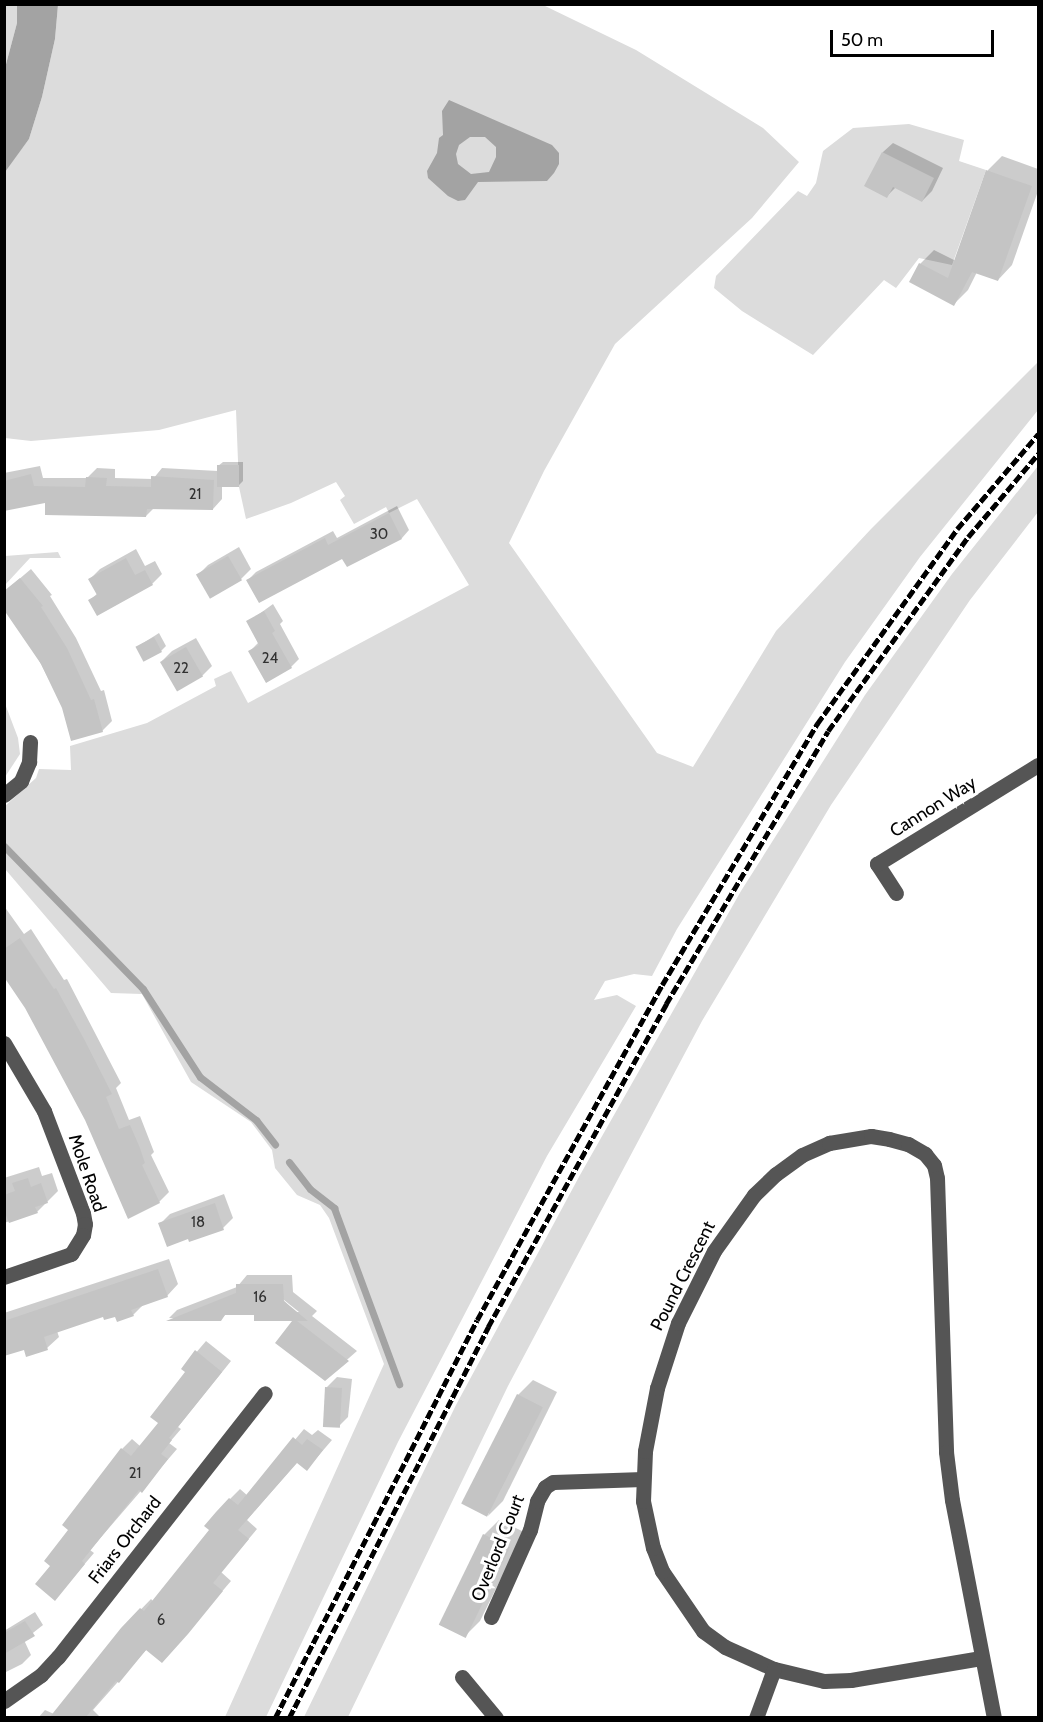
<!DOCTYPE html>
<style>
body{margin:0}
#map{position:relative;width:1043px;height:1722px;overflow:hidden;background:#fff;font-family:Cabin,sans-serif}
div>[style]{position:absolute}
[style*='--x']{left:calc(var(--x)*1px);top:calc(var(--y)*1px);width:calc(var(--w)*1px);rotate:calc(var(--a)*1deg)}
.green>*{inset:0;background:#dcdcdc}
.water>*{inset:0;background:#a3a3a3}
.shadow>*{inset:0;background:#0003}
.stream>*{height:7px;margin:-3.5px;padding:0 3.5px;transform-origin:3.5px;border-radius:3.5px;background:#a3a3a3}
.building>*{inset:0;background:#c4c4c4;transform-origin:0 0}
.minor>*{height:15px;margin:-7.5px;padding:0 7.5px;transform-origin:7.5px;border-radius:7.5px;background:#555}
.rail>*{height:4.5px;margin-top:-2.25px;transform-origin:0;background:repeating-linear-gradient(90deg,#000 0 9px,transparent 0 12px)}
span{translate:-50% -50%;white-space:nowrap;text-align:center;line-height:1.15;-webkit-text-stroke:6px #fff;paint-order:stroke}
.number-label{font-size:15px;color:#313131}
.number-label span{-webkit-text-stroke-width:0}
.street-label{font-size:18px;color:#000}
.frame{position:absolute;inset:0;border:6px solid #000;pointer-events:none}
.scale{position:absolute;left:830px;top:30px;width:164px;height:27px;box-sizing:border-box;border:3px solid #000;border-top:0;padding-left:8px;font-size:18px;line-height:21px;white-space:nowrap;color:#000;-webkit-text-stroke:4px #fff;paint-order:stroke}
</style>
<div id="map">
<div class="green">
<div style="clip-path:polygon(5px 5px,17px 5px,17px 23px,5px 68px)"></div>
<div style="clip-path:polygon(58px 5px,543px 5px,636px 50px,763px 128px,799px 162px,752px 218px,615px 344px,544px 471px,509px 543px,657px 753px,693px 767px,776px 631px,871px 529px,1038px 362px,1038px 410px,920px 557px,845px 662px,677px 929px,652px 976px,634px 974px,605px 981px,594px 1000px,617px 995px,636px 1006px,547px 1156px,398px 1442px,266px 1717px,225px 1717px,384px 1364px,329px 1218px,320px 1205px,297px 1195px,275px 1168px,272px 1150px,251px 1122px,191px 1082px,142px 994px,111px 993px,5px 869px,5px 806px,36px 778px,39px 769px,71px 770px,70px 746px,147px 723px,216px 686px,214px 679px,231px 671px,248px 703px,469px 585px,417px 499px,389px 513px,386px 507px,354px 524px,340px 500px,345px 496px,336px 482px,291px 503px,246px 519px,239px 487px,236px 410px,159px 430px,31px 441px,5px 438px,4px 172px,29px 139px,42px 97px,55px 39px)"></div>
<div style="clip-path:polygon(909px 124px,964px 140px,959px 161px,986px 170px,952px 265px,919px 258px,896px 288px,884px 280px,813px 355px,742px 311px,714px 288px,716px 276px,798px 191px,807px 196px,816px 183px,823px 151px,853px 128px)"></div>
<div style="clip-path:polygon(1038px 466px,1038px 512px,970px 600px,831px 805px,702px 1021px,508px 1386px,348px 1717px,304px 1717px,456px 1405px,580px 1175px,741px 891px,865px 695px,952px 574px)"></div>
<div style="clip-path:polygon(58px 552px,61px 558px,30px 558px,5px 585px,5px 556px)"></div>
<div style="clip-path:polygon(4px 701px,18px 738px,20px 754px,5px 777px)"></div>
</div>
<div class="water">
<div style="clip-path:polygon(17px 5px,58px 5px,55px 39px,42px 97px,29px 139px,5px 172px,5px 68px,17px 23px)"></div>
<div style="clip-path:polygon(evenodd,449px 100px,552px 145px,559px 153px,559px 164px,554px 173px,547px 181px,478px 182px,465px 200px,458px 201px,448px 196px,428px 178px,427px 171px,437px 153px,439px 138px,443px 135px,442px 111px,449px 100px,470px 137px,485px 137px,496px 147px,496px 157px,489px 172px,471px 174px,458px 164px,456px 154px,459px 145px,470px 137px)"></div>
</div>
<div class="shadow">
<div style="clip-path:polygon(893px 143px,943px 168px,932px 191px,922px 201px,896px 187px,887px 196px,883px 152px)"></div>
<div style="clip-path:polygon(1002px 156px,1038px 169px,1038px 191px,1012px 265px,998px 280px,977px 272px,968px 290px,954px 304px,920px 264px,934px 250px,956px 261px,988px 170px)"></div>
<div style="clip-path:polygon(223px 462px,243px 462px,243px 481px,238px 486px,222px 486px,222px 499px,213px 509px,154px 508px,146px 516px,47px 501px,4px 509px,4px 473px,40px 466px,43px 478px,87px 478px,97px 468px,115px 469px,115px 478px,153px 479px,162px 468px,218px 471px,218px 466px)"></div>
<div style="clip-path:polygon(397px 506px,409px 530px,402px 538px,248px 580px,256px 572px,333px 531px,337px 538px)"></div>
<div style="clip-path:polygon(239px 547px,251px 569px,241px 579px,198px 575px,208px 565px)"></div>
<div style="clip-path:polygon(136px 549px,145px 566px,155px 561px,162px 574px,152px 584px,90px 600px,98px 593px,90px 579px,100px 569px)"></div>
<div style="clip-path:polygon(31px 569px,52px 595px,50px 596px,76px 638px,101px 691px,104px 690px,112px 721px,102px 731px,63px 707px,4px 592px)"></div>
<div style="clip-path:polygon(273px 604px,283px 621px,280px 624px,299px 659px,291px 667px,250px 651px,258px 643px,248px 622px)"></div>
<div style="clip-path:polygon(159px 633px,166px 646px,161px 651px,137px 647px)"></div>
<div style="clip-path:polygon(196px 638px,212px 666px,202px 676px,162px 661px,172px 651px)"></div>
<div style="clip-path:polygon(4px 906px,24px 934px,31px 929px,64px 980px,67px 979px,121px 1083px,116px 1088px,129px 1120px,140px 1116px,154px 1152px,151px 1155px,169px 1192px,159px 1202px,86px 1119px,26px 1007px,4px 975px)"></div>
<div style="clip-path:polygon(39px 1167px,42px 1176px,52px 1173px,58px 1191px,37px 1212px,4px 1223px,4px 1178px)"></div>
<div style="clip-path:polygon(224px 1194px,233px 1218px,223px 1228px,189px 1237px,160px 1224px,170px 1214px)"></div>
<div style="clip-path:polygon(169px 1259px,178px 1284px,167px 1296px,144px 1304px,133px 1315px,104px 1315px,57px 1331px,59px 1337px,47px 1348px,4px 1346px,4px 1313px)"></div>
<div style="clip-path:polygon(evenodd,247px 1275px,292px 1275px,293px 1292px,317px 1311px,312px 1316px,357px 1351px,325px 1379px,295px 1320px,256px 1313px,226px 1314px,220px 1320px,169px 1318px,177px 1310px,237px 1287px,247px 1275px,279px 1296px,299px 1312px,295px 1312px,279px 1296px)"></div>
<div style="clip-path:polygon(206px 1341px,231px 1361px,178px 1427px,181px 1429px,169px 1443px,177px 1449px,90px 1550px,94px 1553px,55px 1599px,52px 1566px,70px 1530px,122px 1449px,132px 1439px,140px 1446px,160px 1423px,187px 1372px,183px 1368px)"></div>
<div style="clip-path:polygon(337px 1377px,352px 1379px,348px 1417px,338px 1427px,327px 1387px)"></div>
<div style="clip-path:polygon(533px 1380px,557px 1392px,503px 1501px,488px 1516px,518px 1395px)"></div>
<div style="clip-path:polygon(304px 1429px,312px 1435px,318px 1430px,332px 1440px,307px 1469px,298px 1461px,247px 1520px,257px 1529px,221px 1572px,231px 1581px,171px 1651px,147px 1649px,93px 1710px,101px 1718px,38px 1718px,45px 1710px,54px 1714px,122px 1629px,151px 1599px,154px 1602px,211px 1530px,230px 1499px,240px 1489px,248px 1496px)"></div>
<div style="clip-path:polygon(499px 1520px,524px 1532px,480px 1621px,465px 1636px,484px 1535px)"></div>
<div style="clip-path:polygon(35px 1612px,43px 1625px,24px 1640px,31px 1655px,22px 1664px,4px 1673px,4px 1631px)"></div>
</div>
<div class="stream">
<div style="--x:4;--y:846;--w:199;--a:45.8"></div>
<div style="--x:143;--y:989;--w:105;--a:57.1"></div>
<div style="--x:200;--y:1077;--w:71;--a:37.5"></div>
<div style="--x:256;--y:1120;--w:31;--a:52"></div>
<div style="--x:289;--y:1162;--w:34;--a:52"></div>
<div style="--x:310;--y:1189;--w:31;--a:38"></div>
<div style="--x:334;--y:1208;--w:188;--a:69.7"></div>
</div>
<div class="building">
<div style="clip-path:polygon(882px 152px,934px 178px,922px 202px,893px 187px,887px 198px,864px 186px)"></div>
<div style="clip-path:polygon(986px 170px,1032px 186px,998px 281px,972px 272px,954px 306px,909px 282px,919px 263px,948px 278px)"></div>
<div style="left:239px;top:465px;width:22px;height:22px;rotate:90deg"></div>
<div style="clip-path:polygon(31px 474px,34px 486px,85px 487px,86px 477px,107px 478px,106px 486px,151px 487px,151px 476px,214px 480px,213px 510px,147px 509px,146px 517px,45px 515px,45px 503px,4px 511px,4px 481px)"></div>
<div style="clip-path:polygon(389px 513px,402px 539px,347px 567px,342px 559px,259px 603px,246px 580px,325px 538px,328px 545px)"></div>
<div style="left:228px;top:556px;width:28px;height:37px;rotate:60deg"></div>
<div style="clip-path:polygon(126px 558px,135px 575px,145px 570px,153px 585px,97px 616px,88px 600px,97px 595px,88px 579px)"></div>
<div style="clip-path:polygon(20px 578px,43px 606px,41px 607px,67px 648px,91px 700px,94px 699px,103px 732px,71px 741px,62px 708px,41px 664px,4px 610px,4px 591px)"></div>
<div style="clip-path:polygon(264px 611px,275px 631px,272px 633px,292px 668px,266px 683px,248px 651px,259px 645px,246px 621px)"></div>
<div style="left:154px;top:637px;width:17px;height:21px;rotate:62deg"></div>
<div style="left:186px;top:647px;width:34px;height:30px;rotate:60deg"></div>
<div style="clip-path:polygon(20px 938px,54px 989px,56px 988px,84px 1039px,112px 1094px,106px 1097px,119px 1129px,130px 1125px,140px 1148px,145px 1163px,142px 1165px,160px 1203px,128px 1219px,85px 1120px,25px 1008px,4px 977px,4px 949px)"></div>
<div style="clip-path:polygon(28px 1178px,31px 1187px,41px 1183px,48px 1203px,35px 1207px,38px 1213px,9px 1223px,4px 1210px,4px 1195px,15px 1191px,12px 1183px)"></div>
<div style="clip-path:polygon(215px 1203px,224px 1230px,189px 1242px,188px 1239px,167px 1247px,158px 1223px)"></div>
<div style="clip-path:polygon(158px 1269px,168px 1297px,131px 1310px,134px 1316px,117px 1322px,115px 1317px,104px 1320px,103px 1317px,44px 1337px,48px 1350px,26px 1357px,24px 1350px,4px 1356px,4px 1321px)"></div>
<div style="clip-path:polygon(236px 1284px,283px 1284px,284px 1301px,308px 1321px,297px 1321px,349px 1361px,325px 1381px,275px 1343px,292px 1321px,254px 1321px,254px 1315px,225px 1315px,221px 1321px,166px 1321px,236px 1293px)"></div>
<div style="clip-path:polygon(195px 1350px,222px 1372px,169px 1438px,172px 1440px,161px 1454px,168px 1459px,142px 1493px,139px 1490px,82px 1561px,85px 1564px,55px 1601px,35px 1584px,50px 1566px,44px 1561px,68px 1530px,62px 1525px,121px 1448px,131px 1456px,158px 1423px,150px 1417px,185px 1372px,181px 1369px)"></div>
<div style="left:325px;top:1387px;width:17px;height:40px;rotate:3deg"></div>
<div style="left:517px;top:1394px;width:29px;height:123px;rotate:27deg"></div>
<div style="clip-path:polygon(293px 1437px,302px 1445px,307px 1439px,323px 1450px,307px 1471px,297px 1463px,238px 1530px,249px 1539px,213px 1583px,223px 1591px,188px 1634px,162px 1663px,146px 1650px,119px 1683px,116px 1681px,85px 1718px,49px 1718px,121px 1628px,140px 1608px,144px 1611px,209px 1530px,204px 1526px,216px 1512px,229px 1498px,238px 1505px)"></div>
<div style="left:483px;top:1534px;width:30px;height:101px;rotate:26deg"></div>
<div style="clip-path:polygon(25px 1621px,35px 1636px,4px 1654px,4px 1633px)"></div>
</div>
<div class="minor">
<div style="--x:4;--y:795;--w:22;--a:-39"></div>
<div style="--x:21;--y:781;--w:21;--a:-67"></div>
<div style="--x:29;--y:762;--w:20;--a:-87"></div>
<div style="--x:896;--y:893;--w:35;--a:-123"></div>
<div style="--x:877;--y:864;--w:189;--a:-31.6"></div>
<div style="--x:4;--y:1043;--w:79;--a:59.5"></div>
<div style="--x:44;--y:1111;--w:109;--a:69.1"></div>
<div style="--x:83;--y:1213;--w:11;--a:80"></div>
<div style="--x:85;--y:1224;--w:11;--a:100"></div>
<div style="--x:83;--y:1235;--w:22;--a:122"></div>
<div style="--x:71;--y:1254;--w:71;--a:161.1"></div>
<div style="--x:491;--y:1617;--w:95;--a:-65.9"></div>
<div style="--x:530;--y:1530;--w:30;--a:-76"></div>
<div style="--x:537;--y:1501;--w:16;--a:-60"></div>
<div style="--x:545;--y:1487;--w:9;--a:-32"></div>
<div style="--x:553;--y:1482;--w:90;--a:-1.9"></div>
<div style="--x:981;--y:1658;--w:132;--a:170.4"></div>
<div style="--x:851;--y:1680;--w:27;--a:178"></div>
<div style="--x:824;--y:1681;--w:51;--a:-166.5"></div>
<div style="--x:774;--y:1669;--w:54;--a:-155.8"></div>
<div style="--x:725;--y:1647;--w:27;--a:-144"></div>
<div style="--x:703;--y:1631;--w:73;--a:-124.3"></div>
<div style="--x:662;--y:1571;--w:25;--a:-111"></div>
<div style="--x:653;--y:1548;--w:48;--a:-102"></div>
<div style="--x:643;--y:1501;--w:50;--a:-87.7"></div>
<div style="--x:645;--y:1451;--w:64;--a:-79.2"></div>
<div style="--x:657;--y:1388;--w:68;--a:-72.1"></div>
<div style="--x:678;--y:1323;--w:80;--a:-63.4"></div>
<div style="--x:714;--y:1251;--w:69;--a:-54.5"></div>
<div style="--x:754;--y:1195;--w:30;--a:-44"></div>
<div style="--x:776;--y:1174;--w:32;--a:-36"></div>
<div style="--x:802;--y:1155;--w:30;--a:-24"></div>
<div style="--x:829;--y:1143;--w:43;--a:-9.5"></div>
<div style="--x:871;--y:1136;--w:18;--a:9"></div>
<div style="--x:889;--y:1139;--w:20;--a:15"></div>
<div style="--x:908;--y:1144;--w:20;--a:30"></div>
<div style="--x:925;--y:1154;--w:14;--a:51"></div>
<div style="--x:934;--y:1165;--w:13;--a:77"></div>
<div style="--x:937;--y:1178;--w:274;--a:88.1"></div>
<div style="--x:946;--y:1452;--w:48;--a:82.9"></div>
<div style="--x:952;--y:1500;--w:222;--a:79.1"></div>
<div style="--x:462;--y:1677;--w:53;--a:50.3"></div>
<div style="--x:4;--y:1701;--w:45;--a:-35.1"></div>
<div style="--x:41;--y:1675;--w:25;--a:-47"></div>
<div style="--x:58;--y:1657;--w:335;--a:-51.9"></div>
<div style="--x:756;--y:1718;--w:52;--a:-69.8"></div>
</div>
<div class="rail">
<div style="--x:275;--y:1718;--w:446;--a:-63.1"></div>
<div style="--x:477;--y:1320;--w:383;--a:-61.1"></div>
<div style="--x:662;--y:985;--w:304;--a:-59.3"></div>
<div style="--x:817;--y:724;--w:240;--a:-54.3"></div>
<div style="--x:957;--y:529;--w:125;--a:-49.5"></div>
<div style="--x:289;--y:1718;--w:439;--a:-63"></div>
<div style="--x:488;--y:1327;--w:369;--a:-61.1"></div>
<div style="--x:666;--y:1004;--w:317;--a:-59.3"></div>
<div style="--x:828;--y:731;--w:239;--a:-54.2"></div>
<div style="--x:968;--y:537;--w:109;--a:-49.9"></div>
</div>
<div class="number-label">
<span style="left:195px;top:495px">21</span>
<span style="left:379px;top:535px">30</span>
<span style="left:270px;top:659px">24</span>
<span style="left:181px;top:669px">22</span>
<span style="left:198px;top:1223px">18</span>
<span style="left:260px;top:1298px">16</span>
<span style="left:135px;top:1474px">21</span>
<span style="left:161px;top:1621px">6</span>
</div>
<div class="street-label">
<span style="left:933px;top:807px;rotate:-32deg">Cannon Way</span>
<span style="left:87px;top:1173px;rotate:71deg">Mole Road</span>
<span style="left:683px;top:1276px;rotate:-63deg">Pound Crescent</span>
<span style="left:125px;top:1540px;rotate:-52deg">Friars Orchard</span>
<span style="left:498px;top:1548px;rotate:-68deg">Overlord Court</span>
</div>
<div class="frame"></div>
<div class="scale">50 m</div>
</div>
